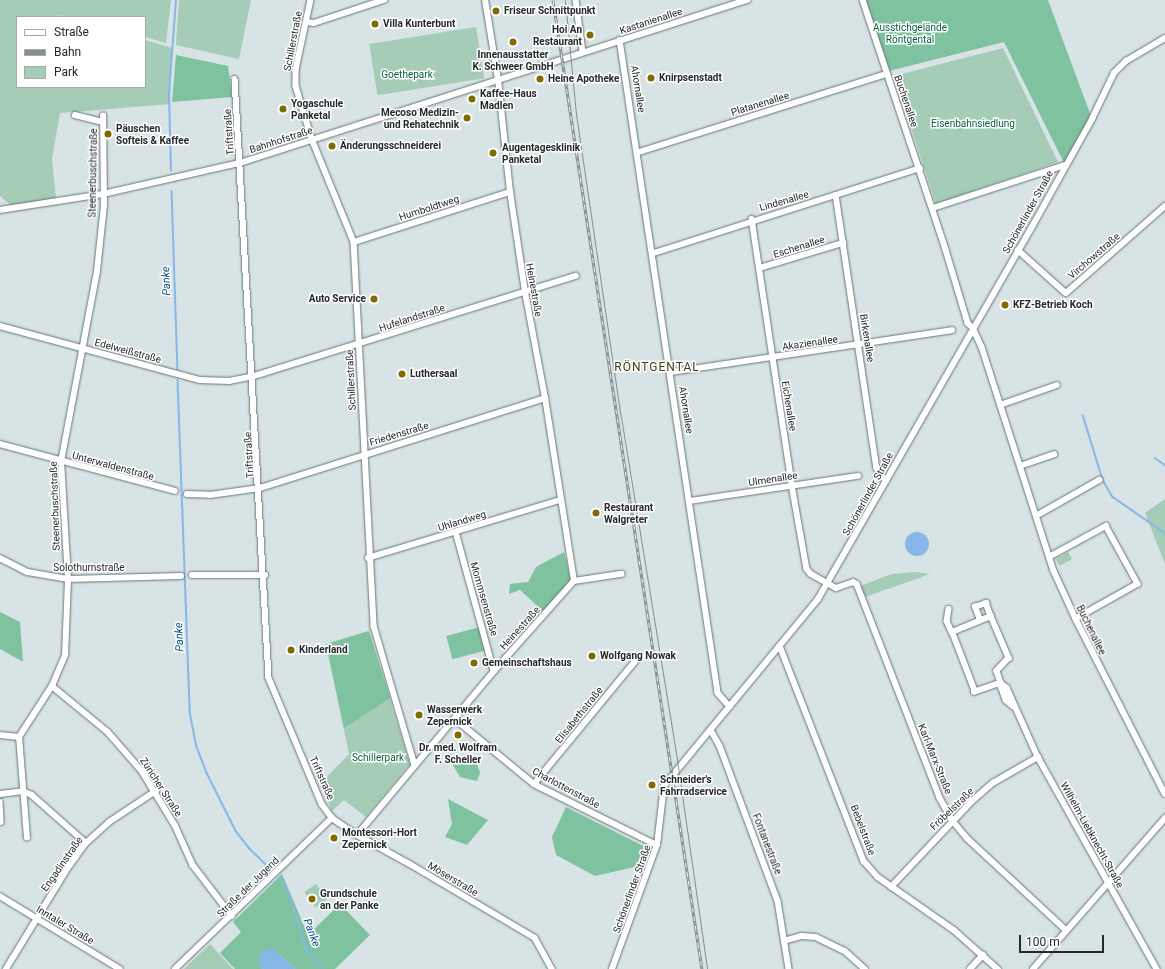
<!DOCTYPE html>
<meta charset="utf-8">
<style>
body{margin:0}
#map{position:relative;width:1165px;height:969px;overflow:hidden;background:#d7e3e5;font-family:Roboto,sans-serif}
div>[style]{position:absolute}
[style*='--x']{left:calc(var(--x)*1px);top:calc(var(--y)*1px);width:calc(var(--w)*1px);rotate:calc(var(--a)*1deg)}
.green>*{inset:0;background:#a4ccb6;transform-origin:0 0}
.forest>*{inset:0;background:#7fc2a0;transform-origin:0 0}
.water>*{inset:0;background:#87b7e6}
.round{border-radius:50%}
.stream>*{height:1.5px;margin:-0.75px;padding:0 0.75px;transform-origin:0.75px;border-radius:0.75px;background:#87b7e6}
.roads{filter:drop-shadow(0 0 1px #697475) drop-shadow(0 0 1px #697475)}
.minor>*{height:5.5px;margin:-2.75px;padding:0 2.75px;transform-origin:2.75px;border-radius:2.75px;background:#fff}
.tram>*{height:1px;margin:-0.5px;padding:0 0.5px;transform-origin:0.5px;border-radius:0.5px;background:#848d8f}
.rail>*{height:3px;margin-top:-1.5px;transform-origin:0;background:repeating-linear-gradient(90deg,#fff 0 4.5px,#848d8f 0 9px);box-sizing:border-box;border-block:1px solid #848d8f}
.dots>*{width:11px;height:11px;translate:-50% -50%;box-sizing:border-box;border:2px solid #fff;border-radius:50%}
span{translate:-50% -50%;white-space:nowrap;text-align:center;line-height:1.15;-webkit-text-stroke:3px #fff;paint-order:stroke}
.poi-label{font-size:10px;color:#24292a;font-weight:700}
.left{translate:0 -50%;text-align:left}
.right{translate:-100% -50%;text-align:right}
.street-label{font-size:10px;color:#24292a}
.park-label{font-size:10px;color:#075e3f}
.water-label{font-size:11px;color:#004e87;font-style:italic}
.quarter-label{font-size:12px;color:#443b11;letter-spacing:1px}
.legend{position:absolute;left:16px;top:16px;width:130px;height:72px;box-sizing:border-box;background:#fff;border:1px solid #a7a9aa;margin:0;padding:5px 7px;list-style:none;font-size:12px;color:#24292a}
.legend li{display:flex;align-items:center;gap:8px;height:20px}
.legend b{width:20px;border:1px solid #a7a9aa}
.scale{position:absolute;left:1019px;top:935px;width:85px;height:18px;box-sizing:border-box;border:2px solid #24292a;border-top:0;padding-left:5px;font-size:12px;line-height:14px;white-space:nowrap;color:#24292a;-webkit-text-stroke:3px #fff;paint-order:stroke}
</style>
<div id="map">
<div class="green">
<div style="clip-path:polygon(0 0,171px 0,166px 43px,145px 37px,145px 17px,67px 17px,54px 14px,63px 17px,17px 17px,17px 87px,145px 87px,145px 40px,172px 48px,170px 104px,60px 113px,52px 159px,56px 200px,14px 208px,0 196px)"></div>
<div style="clip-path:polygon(179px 0,251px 0,239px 59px,176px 45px)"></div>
<div style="left:476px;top:27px;width:52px;height:108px;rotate:81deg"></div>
<div style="clip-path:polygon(1003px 48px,1058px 162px,936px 204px,894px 76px)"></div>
<div style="clip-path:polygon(1165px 499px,1165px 564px,1145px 513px)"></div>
<div style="left:1068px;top:552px;width:8px;height:14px;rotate:60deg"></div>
<div style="clip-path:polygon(915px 572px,930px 574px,865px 597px,860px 586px,892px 574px)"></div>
<div style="clip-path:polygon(369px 631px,410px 764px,366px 817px,344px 800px,332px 811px,321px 783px,349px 754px,326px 644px)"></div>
<div style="left:316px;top:884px;width:19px;height:14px;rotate:55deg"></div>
<div style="clip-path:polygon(210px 944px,233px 969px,184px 969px)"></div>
</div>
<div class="forest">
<div style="clip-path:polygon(866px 0,1048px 0,1092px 119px,1065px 165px,1004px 42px,889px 71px)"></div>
<div style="clip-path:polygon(176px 55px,228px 66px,232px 97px,172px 102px)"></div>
<div style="clip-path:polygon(564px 552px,571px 580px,543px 611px,520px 590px,509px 594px,510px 584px,528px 582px,536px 567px)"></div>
<div style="clip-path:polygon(0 612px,20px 622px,23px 662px,0 649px)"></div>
<div style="left:480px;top:627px;width:24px;height:35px;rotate:75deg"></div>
<div style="clip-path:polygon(369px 631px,390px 698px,344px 728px,326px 644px)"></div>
<div style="clip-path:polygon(455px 756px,476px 761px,480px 773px,477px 781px,460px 777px,451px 762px)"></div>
<div style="clip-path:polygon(448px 799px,488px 820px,467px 845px,445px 837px,452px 824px)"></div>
<div style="clip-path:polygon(566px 807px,649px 849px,643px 865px,595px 876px,556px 855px,552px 837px)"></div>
<div style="clip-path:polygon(282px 874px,308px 935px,340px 904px,370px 935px,335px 969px,295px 969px,280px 955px,259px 963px,263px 969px,235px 969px,220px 953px,241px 932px,233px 922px)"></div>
</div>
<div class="water">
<div class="round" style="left:905px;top:532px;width:24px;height:24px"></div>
<div style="clip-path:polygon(271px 948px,280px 955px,295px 969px,263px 969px,259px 963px,261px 951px)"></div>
</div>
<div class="stream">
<div style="--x:171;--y:171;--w:78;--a:-91.5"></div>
<div style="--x:169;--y:93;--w:93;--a:-85.7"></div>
<div style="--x:172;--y:191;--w:178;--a:88.1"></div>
<div style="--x:178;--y:380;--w:332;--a:87.9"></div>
<div style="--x:190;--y:712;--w:36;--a:79"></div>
<div style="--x:197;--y:747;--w:28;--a:69"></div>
<div style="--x:207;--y:773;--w:65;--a:63.4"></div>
<div style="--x:236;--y:831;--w:23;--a:52"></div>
<div style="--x:250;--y:849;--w:29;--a:44"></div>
<div style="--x:1083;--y:415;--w:68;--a:72.9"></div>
<div style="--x:1103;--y:480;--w:20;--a:60"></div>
<div style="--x:1113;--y:497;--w:63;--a:34.7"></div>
<div style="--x:1155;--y:458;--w:12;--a:35"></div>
<div style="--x:280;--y:877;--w:21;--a:61"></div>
<div style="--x:290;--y:895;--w:58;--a:72.8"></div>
<div style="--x:307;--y:950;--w:25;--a:48"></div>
</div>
<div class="roads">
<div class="minor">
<div style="--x:311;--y:0;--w:72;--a:102.1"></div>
<div style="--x:296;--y:70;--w:16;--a:90"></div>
<div style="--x:296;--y:86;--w:55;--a:73.2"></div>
<div style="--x:312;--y:139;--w:111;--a:67.8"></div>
<div style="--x:354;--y:242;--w:385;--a:87"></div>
<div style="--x:374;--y:626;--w:145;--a:73.6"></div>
<div style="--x:576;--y:0;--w:52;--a:82.3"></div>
<div style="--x:863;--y:0;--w:263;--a:71.6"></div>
<div style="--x:946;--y:250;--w:76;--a:73.2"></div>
<div style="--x:968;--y:323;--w:7;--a:45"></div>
<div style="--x:973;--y:328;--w:21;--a:65"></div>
<div style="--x:982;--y:347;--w:235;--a:72.2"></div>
<div style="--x:1054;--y:571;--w:53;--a:65.4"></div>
<div style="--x:1076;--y:619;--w:196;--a:63"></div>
<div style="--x:306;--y:22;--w:8;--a:7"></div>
<div style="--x:314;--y:23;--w:74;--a:-18.2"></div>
<div style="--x:620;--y:40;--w:660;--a:81.46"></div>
<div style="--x:718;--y:693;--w:18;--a:49"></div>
<div style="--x:235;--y:79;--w:600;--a:86.75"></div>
<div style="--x:269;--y:678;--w:137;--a:67.2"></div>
<div style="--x:322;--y:804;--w:17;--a:54"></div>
<div style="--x:332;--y:818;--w:30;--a:34"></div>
<div style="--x:357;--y:835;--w:60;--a:28.7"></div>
<div style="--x:410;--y:864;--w:145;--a:30.6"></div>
<div style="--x:535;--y:938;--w:35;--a:61"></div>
<div style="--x:75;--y:115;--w:29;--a:14"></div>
<div style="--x:639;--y:152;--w:260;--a:-17.5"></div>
<div style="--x:836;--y:195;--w:276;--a:81.5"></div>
<div style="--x:877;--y:468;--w:16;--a:55"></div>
<div style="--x:933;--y:208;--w:139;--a:-18"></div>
<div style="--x:0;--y:210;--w:104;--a:-8.8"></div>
<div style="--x:103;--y:194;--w:140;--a:-12.8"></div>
<div style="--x:240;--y:163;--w:533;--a:-17.82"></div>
<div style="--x:752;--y:219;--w:269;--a:81.4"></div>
<div style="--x:792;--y:485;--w:85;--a:79.9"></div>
<div style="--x:807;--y:569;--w:6;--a:51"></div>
<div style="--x:811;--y:574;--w:29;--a:29"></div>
<div style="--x:836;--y:588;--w:18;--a:-19"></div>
<div style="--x:853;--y:582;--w:4;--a:27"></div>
<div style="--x:857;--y:584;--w:230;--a:68.8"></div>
<div style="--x:940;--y:798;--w:25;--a:61"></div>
<div style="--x:952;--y:820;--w:23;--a:50"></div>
<div style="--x:967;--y:838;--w:135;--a:42.9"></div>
<div style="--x:354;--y:242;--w:164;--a:-17.8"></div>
<div style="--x:1018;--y:250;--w:64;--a:41.9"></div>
<div style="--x:1066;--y:293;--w:132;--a:-41.3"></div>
<div style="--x:654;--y:253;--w:279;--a:-17.7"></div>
<div style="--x:760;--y:268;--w:87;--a:-16.8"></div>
<div style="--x:0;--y:326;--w:207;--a:15.1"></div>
<div style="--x:200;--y:380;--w:29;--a:2"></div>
<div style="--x:229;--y:381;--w:25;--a:-11"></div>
<div style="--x:254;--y:376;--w:337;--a:-17.3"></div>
<div style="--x:672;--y:372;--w:283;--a:-8.5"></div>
<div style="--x:1000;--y:405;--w:60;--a:-19.3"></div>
<div style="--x:0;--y:444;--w:181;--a:15"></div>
<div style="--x:1020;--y:466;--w:36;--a:-19"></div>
<div style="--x:187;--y:494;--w:23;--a:2"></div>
<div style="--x:210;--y:495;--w:50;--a:-8"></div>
<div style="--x:260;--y:488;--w:299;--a:-17.5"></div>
<div style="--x:690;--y:501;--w:170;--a:-8.5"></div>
<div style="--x:1036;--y:516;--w:73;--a:-29.7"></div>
<div style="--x:456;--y:532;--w:144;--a:74.7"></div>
<div style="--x:1049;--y:557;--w:65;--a:-28.5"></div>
<div style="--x:1106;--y:526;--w:66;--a:61.1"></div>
<div style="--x:1138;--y:584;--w:71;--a:150.6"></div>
<div style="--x:0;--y:558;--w:31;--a:27"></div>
<div style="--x:28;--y:572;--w:41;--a:9.9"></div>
<div style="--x:68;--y:579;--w:113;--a:-1.5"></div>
<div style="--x:368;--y:558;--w:201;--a:-16.8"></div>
<div style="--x:192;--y:575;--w:73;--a:0"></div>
<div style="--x:574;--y:581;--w:48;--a:-8.5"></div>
<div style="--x:949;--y:609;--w:12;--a:99"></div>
<div style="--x:947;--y:621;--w:12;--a:66"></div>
<div style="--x:980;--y:620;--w:14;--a:-111"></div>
<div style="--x:975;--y:607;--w:12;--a:-20"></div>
<div style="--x:986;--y:603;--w:14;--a:69"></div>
<div style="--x:780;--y:646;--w:231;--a:68.7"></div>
<div style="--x:864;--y:861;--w:21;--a:49"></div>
<div style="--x:878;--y:877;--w:93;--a:34.9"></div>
<div style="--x:954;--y:930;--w:59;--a:41.6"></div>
<div style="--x:1001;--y:683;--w:8;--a:40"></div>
<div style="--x:1007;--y:688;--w:76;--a:65.8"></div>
<div style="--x:1038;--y:757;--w:243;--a:60.7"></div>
<div style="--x:1001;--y:683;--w:28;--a:161"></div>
<div style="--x:975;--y:692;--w:64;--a:-111"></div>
<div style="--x:952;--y:632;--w:42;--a:-22.3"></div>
<div style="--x:991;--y:616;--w:46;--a:66.8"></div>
<div style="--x:1009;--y:658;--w:18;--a:133"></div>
<div style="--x:997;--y:671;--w:13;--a:72"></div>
<div style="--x:1001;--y:683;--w:3;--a:90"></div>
<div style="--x:1001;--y:686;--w:15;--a:70"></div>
<div style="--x:1006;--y:700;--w:9;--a:41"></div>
<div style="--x:52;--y:686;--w:72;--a:39.4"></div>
<div style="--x:108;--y:732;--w:52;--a:48.9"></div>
<div style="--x:142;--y:771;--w:63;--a:58.6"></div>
<div style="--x:175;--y:825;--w:44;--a:65.8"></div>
<div style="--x:193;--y:865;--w:64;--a:52.6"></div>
<div style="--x:455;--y:719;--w:102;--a:39.4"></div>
<div style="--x:534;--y:784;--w:137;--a:26.4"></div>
<div style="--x:711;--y:730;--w:18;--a:61"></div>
<div style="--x:720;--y:746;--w:165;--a:69.5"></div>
<div style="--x:778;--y:901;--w:69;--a:80.8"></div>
<div style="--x:0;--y:735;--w:19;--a:6"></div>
<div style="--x:534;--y:784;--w:163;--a:-50.5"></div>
<div style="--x:0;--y:794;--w:23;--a:-7"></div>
<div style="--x:23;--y:791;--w:10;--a:24"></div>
<div style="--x:32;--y:795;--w:72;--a:41.6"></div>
<div style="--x:0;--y:802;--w:20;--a:87"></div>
<div style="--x:357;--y:835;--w:214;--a:-50.1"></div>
<div style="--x:494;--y:671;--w:120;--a:-48.4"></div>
<div style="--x:574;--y:581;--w:185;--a:-99"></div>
<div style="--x:545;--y:398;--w:108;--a:-100.7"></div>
<div style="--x:525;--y:292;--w:101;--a:-98.5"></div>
<div style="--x:510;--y:192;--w:113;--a:-96.1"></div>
<div style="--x:498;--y:80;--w:81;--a:-99.2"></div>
<div style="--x:27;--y:838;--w:101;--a:-94.5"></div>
<div style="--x:19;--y:737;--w:61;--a:-57.1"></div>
<div style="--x:52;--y:686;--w:34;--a:-67"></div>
<div style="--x:65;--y:655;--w:76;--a:-87.7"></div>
<div style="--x:68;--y:579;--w:117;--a:-93.4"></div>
<div style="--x:61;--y:462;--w:194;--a:-79.3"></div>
<div style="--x:97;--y:271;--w:66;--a:-83.9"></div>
<div style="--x:104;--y:205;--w:89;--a:-90.6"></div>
<div style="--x:891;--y:887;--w:118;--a:-46.7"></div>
<div style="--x:972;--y:801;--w:28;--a:-41"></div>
<div style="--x:993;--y:783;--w:52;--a:-30"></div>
<div style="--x:0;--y:896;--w:140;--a:31.3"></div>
<div style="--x:784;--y:941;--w:18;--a:-16"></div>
<div style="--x:801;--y:936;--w:15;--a:4"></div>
<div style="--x:816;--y:937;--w:32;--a:26"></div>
<div style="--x:845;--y:951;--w:27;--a:42"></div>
<div style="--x:6;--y:969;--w:117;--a:-58.6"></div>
<div style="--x:67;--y:869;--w:32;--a:-54"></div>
<div style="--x:86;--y:843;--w:31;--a:-42"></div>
<div style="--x:109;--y:822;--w:56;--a:-33.4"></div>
<div style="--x:175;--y:969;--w:218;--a:-43.9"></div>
<div style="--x:612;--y:969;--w:132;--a:-70.1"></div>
<div style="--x:657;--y:845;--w:59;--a:-83.2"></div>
<div style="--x:664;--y:786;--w:242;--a:-50.5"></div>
<div style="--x:818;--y:599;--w:429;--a:-60.1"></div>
<div style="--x:1032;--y:227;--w:124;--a:-60.9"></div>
<div style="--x:1092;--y:119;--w:51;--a:-64.4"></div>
<div style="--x:1114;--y:73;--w:17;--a:-45"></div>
<div style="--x:1126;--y:61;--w:45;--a:-30.5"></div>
<div style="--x:970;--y:969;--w:19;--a:-47"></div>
<div style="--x:1033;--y:969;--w:201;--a:-48.8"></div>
</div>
</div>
<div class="tram">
<div style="--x:565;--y:0;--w:115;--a:84.5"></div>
<div style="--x:576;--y:114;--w:306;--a:81.6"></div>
<div style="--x:621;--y:417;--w:348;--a:80.7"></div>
<div style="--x:677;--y:760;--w:211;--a:81.8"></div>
</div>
<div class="rail">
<div style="--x:553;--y:0;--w:980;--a:81.26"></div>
</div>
<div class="dots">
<div style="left:496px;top:11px;background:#7e6b04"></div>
<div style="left:375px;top:24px;background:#7e6b04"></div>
<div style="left:590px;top:35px;background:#7e6b04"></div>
<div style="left:513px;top:42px;background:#7e6b04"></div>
<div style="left:651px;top:78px;background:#7e6b04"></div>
<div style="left:540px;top:79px;background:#7e6b04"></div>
<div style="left:472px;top:99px;background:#7e6b04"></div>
<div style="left:283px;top:109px;background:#7e6b04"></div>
<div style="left:467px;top:118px;background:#7e6b04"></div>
<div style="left:108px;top:134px;background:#7e6b04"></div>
<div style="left:332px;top:146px;background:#7e6b04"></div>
<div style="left:493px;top:153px;background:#7e6b04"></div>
<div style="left:374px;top:299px;background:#7e6b04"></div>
<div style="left:1005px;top:305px;background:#7e6b04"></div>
<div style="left:402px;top:374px;background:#7e6b04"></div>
<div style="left:596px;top:513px;background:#7e6b04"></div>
<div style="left:291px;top:650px;background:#7e6b04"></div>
<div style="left:592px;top:656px;background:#7e6b04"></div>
<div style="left:474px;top:663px;background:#7e6b04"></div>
<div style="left:419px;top:715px;background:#7e6b04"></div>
<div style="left:458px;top:735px;background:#7e6b04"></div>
<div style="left:652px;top:785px;background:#7e6b04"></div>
<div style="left:334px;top:838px;background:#7e6b04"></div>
<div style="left:312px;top:899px;background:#7e6b04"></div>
</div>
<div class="poi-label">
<span class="left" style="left:504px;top:11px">Friseur Schnittpunkt</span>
<span class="left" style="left:383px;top:24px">Villa Kunterbunt</span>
<span class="right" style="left:582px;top:35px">Hoi An<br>Restaurant</span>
<span style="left:513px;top:60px">Innenausstatter<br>K. Schweer GmbH</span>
<span class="left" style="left:659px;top:78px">Knirpsenstadt</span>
<span class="left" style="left:548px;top:79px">Heine Apotheke</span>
<span class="left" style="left:480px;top:99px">Kaffee-Haus<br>Madlen</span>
<span class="left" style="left:291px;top:109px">Yogaschule<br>Panketal</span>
<span class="right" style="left:459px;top:118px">Mecoso Medizin-<br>und Rehatechnik</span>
<span class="left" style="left:116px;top:134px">Päuschen<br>Softeis &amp; Kaffee</span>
<span class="left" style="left:340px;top:146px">Änderungsschneiderei</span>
<span class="left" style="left:502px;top:153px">Augentagesklinik<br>Panketal</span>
<span class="right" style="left:366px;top:299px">Auto Service</span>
<span class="left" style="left:1013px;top:305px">KFZ-Betrieb Koch</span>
<span class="left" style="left:410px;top:374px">Luthersaal</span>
<span class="left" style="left:604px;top:513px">Restaurant<br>Walgreter</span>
<span class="left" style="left:299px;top:650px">Kinderland</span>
<span class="left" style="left:600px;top:656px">Wolfgang Nowak</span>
<span class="left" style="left:482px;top:663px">Gemeinschaftshaus</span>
<span class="left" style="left:427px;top:715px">Wasserwerk<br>Zepernick</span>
<span style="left:458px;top:753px">Dr. med. Wolfram<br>F. Scheller</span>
<span class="left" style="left:660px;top:785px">Schneider's<br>Fahrradservice</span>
<span class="left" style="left:342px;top:838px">Montessori-Hort<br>Zepernick</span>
<span class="left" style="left:320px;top:899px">Grundschule<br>an der Panke</span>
</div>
<div class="street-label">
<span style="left:651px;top:21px;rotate:-18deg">Kastanienallee</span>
<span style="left:293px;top:41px;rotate:-79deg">Schillerstraße</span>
<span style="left:638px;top:89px;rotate:81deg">Ahornallee</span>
<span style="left:906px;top:101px;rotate:71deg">Buchenallee</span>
<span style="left:760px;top:104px;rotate:-17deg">Platanenallee</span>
<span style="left:229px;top:132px;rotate:-94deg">Triftstraße</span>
<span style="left:281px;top:140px;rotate:-18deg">Bahnhofstraße</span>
<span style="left:93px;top:173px;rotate:-89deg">Steenerbuschstraße</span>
<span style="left:784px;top:201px;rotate:-16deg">Lindenallee</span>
<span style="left:429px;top:208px;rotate:-18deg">Humboldtweg</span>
<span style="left:1028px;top:212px;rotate:-61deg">Schönerlinder Straße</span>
<span style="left:799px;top:247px;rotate:-17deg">Eschenallee</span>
<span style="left:1094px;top:256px;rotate:-41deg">Virchowstraße</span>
<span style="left:534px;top:290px;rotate:80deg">Heinestraße</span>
<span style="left:412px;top:318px;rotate:-18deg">Hufelandstraße</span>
<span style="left:867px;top:338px;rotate:81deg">Birkenallee</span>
<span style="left:810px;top:343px;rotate:-8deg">Akazienallee</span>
<span style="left:128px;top:351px;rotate:15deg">Edelweißstraße</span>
<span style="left:351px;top:380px;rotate:-93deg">Schillerstraße</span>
<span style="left:789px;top:406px;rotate:81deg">Eichenallee</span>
<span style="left:686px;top:410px;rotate:81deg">Ahornallee</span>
<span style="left:399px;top:434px;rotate:-17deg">Friedenstraße</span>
<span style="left:249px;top:455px;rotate:-93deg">Triftstraße</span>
<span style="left:113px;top:466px;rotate:15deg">Unterwaldenstraße</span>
<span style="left:773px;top:479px;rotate:-9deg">Ulmenallee</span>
<span style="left:868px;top:494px;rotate:-61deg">Schönerlinder Straße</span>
<span style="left:55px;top:506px;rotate:-92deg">Steenerbuschstraße</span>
<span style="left:462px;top:521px;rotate:-17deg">Uhlandweg</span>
<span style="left:89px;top:568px">Solothurnstraße</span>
<span style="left:484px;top:599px;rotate:74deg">Mommsenstraße</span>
<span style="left:520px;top:628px;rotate:-48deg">Heinestraße</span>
<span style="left:1091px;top:630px;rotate:64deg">Buchenallee</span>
<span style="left:579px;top:715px;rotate:-51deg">Elisabethstraße</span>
<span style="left:935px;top:759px;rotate:68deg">Karl-Marx-Straße</span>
<span style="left:322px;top:778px;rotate:66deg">Triftstraße</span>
<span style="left:161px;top:787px;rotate:57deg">Züricher Straße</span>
<span style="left:566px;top:788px;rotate:28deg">Charlottenstraße</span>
<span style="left:952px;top:809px;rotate:-44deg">Fröbelstraße</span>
<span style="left:863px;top:830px;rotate:69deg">Bebelstraße</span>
<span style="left:1092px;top:835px;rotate:61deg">Wilhelm-Liebknecht-Straße</span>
<span style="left:767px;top:844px;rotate:69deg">Fontanestraße</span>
<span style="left:62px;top:864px;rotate:-55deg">Engadinstraße</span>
<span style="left:453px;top:879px;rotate:31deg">Möserstraße</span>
<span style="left:248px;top:887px;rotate:-44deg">Straße der Jugend</span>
<span style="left:632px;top:889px;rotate:-70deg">Schönerlinder Straße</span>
<span style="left:65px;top:925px;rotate:31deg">Inntaler Straße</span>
</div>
<div class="park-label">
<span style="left:910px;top:33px">Ausstichgelände<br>Röntgental</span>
<span style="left:407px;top:75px">Goethepark</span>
<span style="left:973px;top:124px">Eisenbahnsiedlung</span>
<span style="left:378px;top:758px">Schillerpark</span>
</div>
<div class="water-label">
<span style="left:167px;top:281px;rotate:-92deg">Panke</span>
<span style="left:180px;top:637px;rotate:-92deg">Panke</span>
<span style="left:311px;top:933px;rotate:69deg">Panke</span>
</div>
<div class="quarter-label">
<span style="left:657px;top:368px">RÖNTGENTAL</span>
</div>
<ul class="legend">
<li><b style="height:5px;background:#fff"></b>Straße</li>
<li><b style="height:5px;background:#848d8f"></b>Bahn</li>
<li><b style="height:11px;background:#a4ccb6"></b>Park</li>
</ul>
<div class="scale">100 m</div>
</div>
